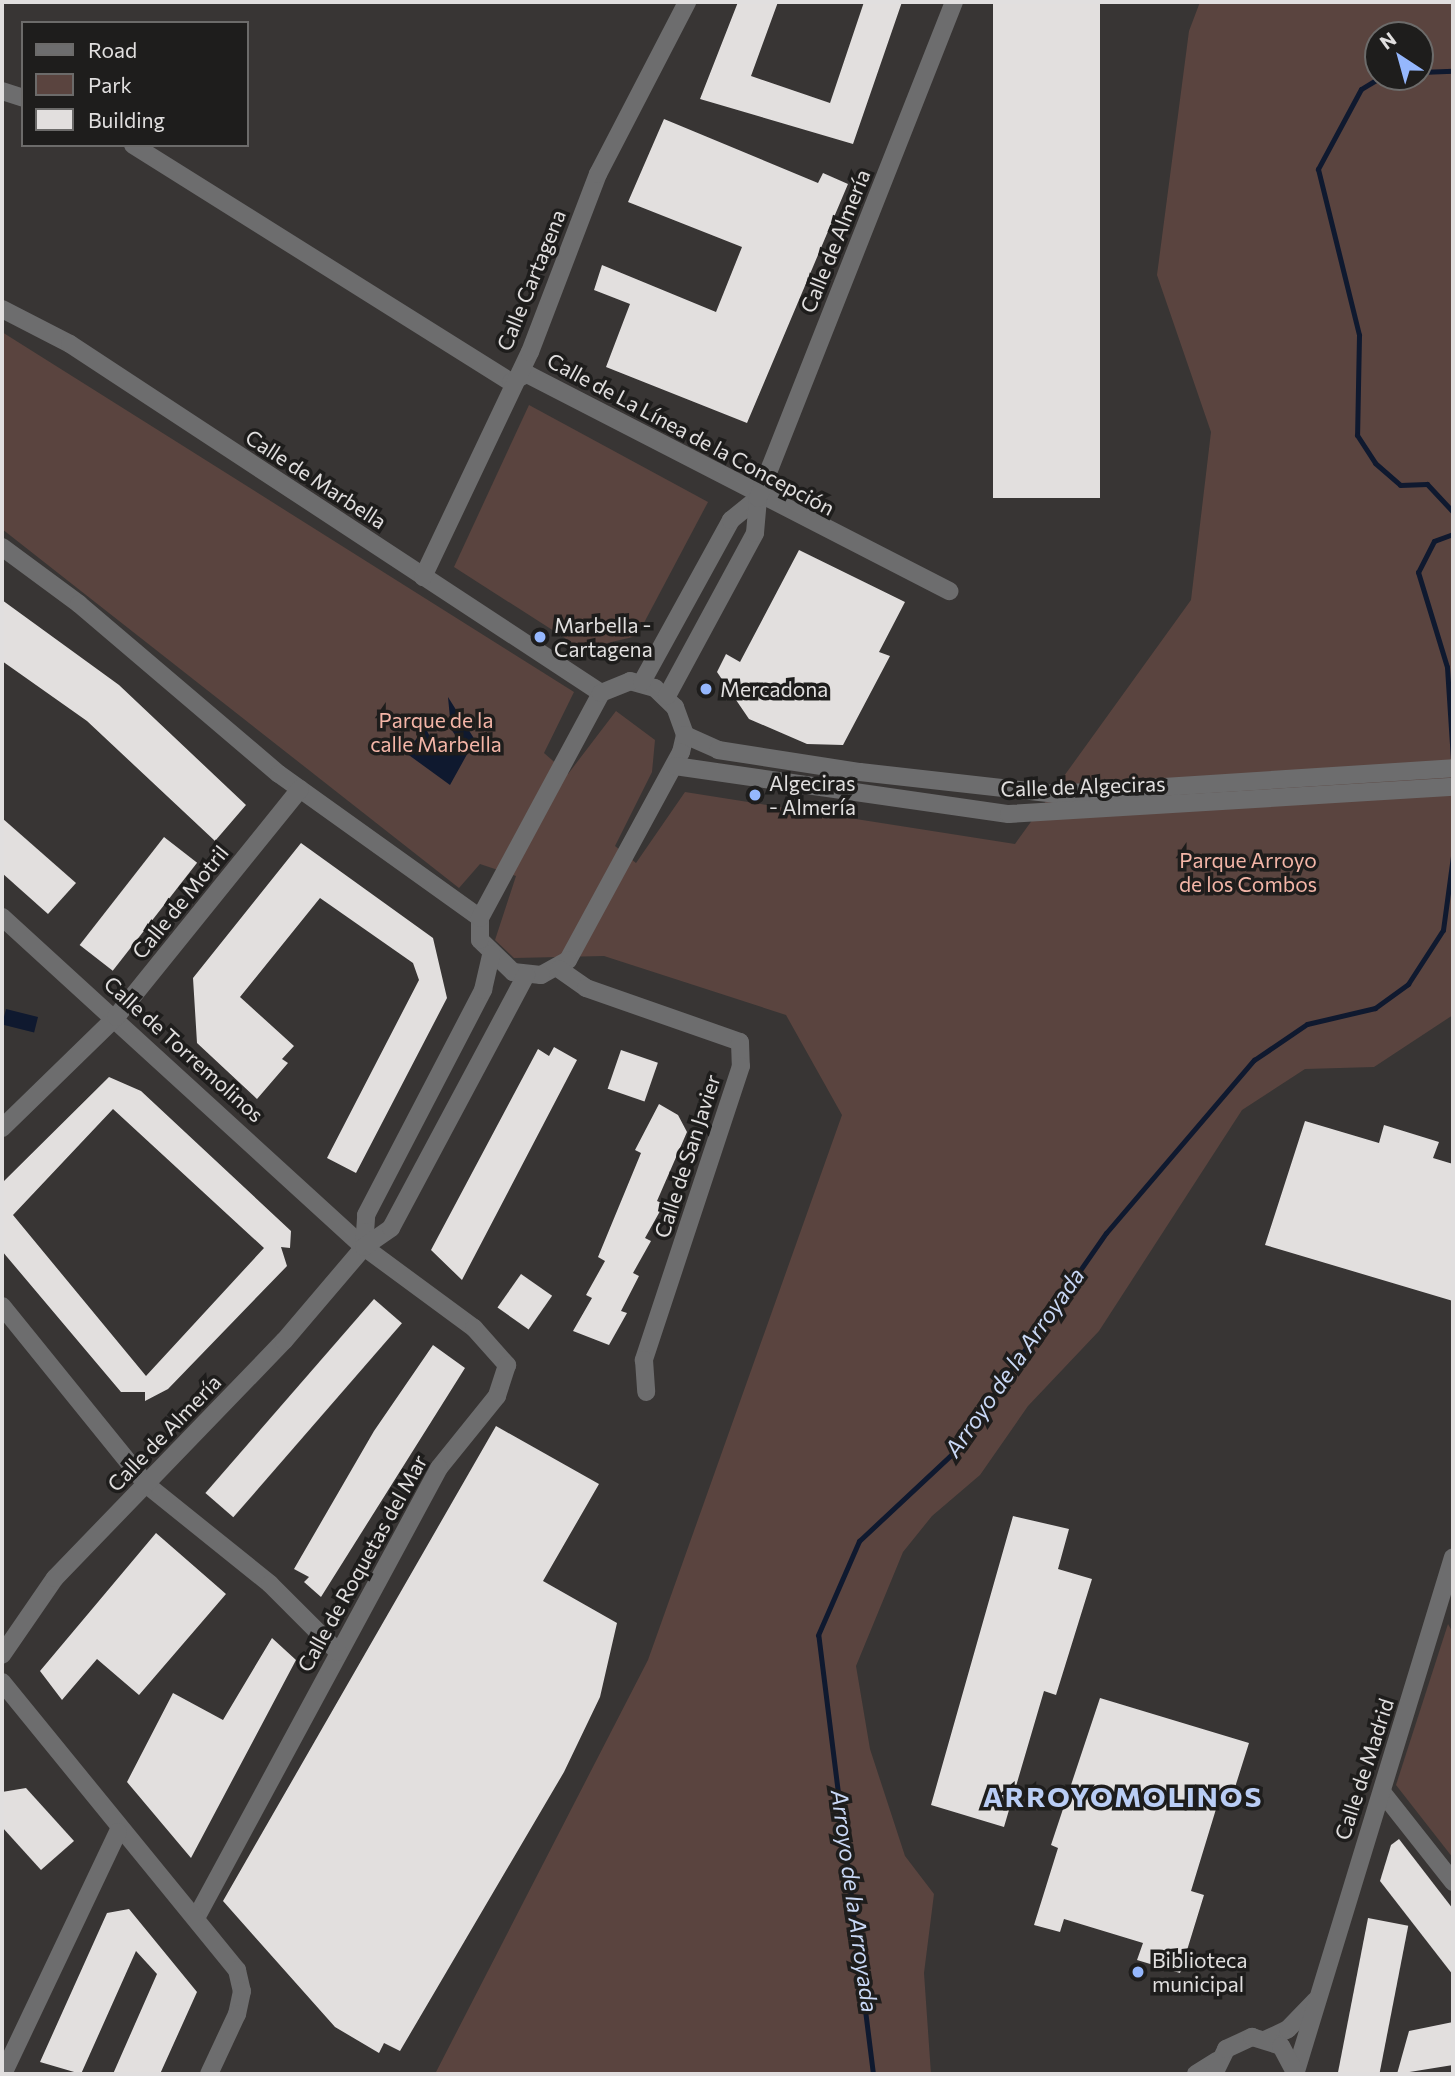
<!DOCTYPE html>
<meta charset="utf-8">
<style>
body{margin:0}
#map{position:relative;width:1455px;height:2076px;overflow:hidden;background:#383534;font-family:Commissioner,sans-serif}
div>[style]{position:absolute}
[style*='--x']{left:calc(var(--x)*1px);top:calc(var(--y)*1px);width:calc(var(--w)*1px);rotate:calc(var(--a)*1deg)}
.green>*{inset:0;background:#5a443f}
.water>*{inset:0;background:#0f192f;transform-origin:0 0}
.stream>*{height:5px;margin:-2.5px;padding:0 2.5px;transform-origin:2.5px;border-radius:2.5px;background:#0f192f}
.building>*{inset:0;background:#e2dfde;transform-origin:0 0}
.minor>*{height:18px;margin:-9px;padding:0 9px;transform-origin:9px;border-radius:9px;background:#6d6d6e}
.dots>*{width:19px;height:19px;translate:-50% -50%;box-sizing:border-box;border:4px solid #1e1d1c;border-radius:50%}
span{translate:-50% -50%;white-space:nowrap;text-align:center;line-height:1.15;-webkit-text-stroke:7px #1e1d1c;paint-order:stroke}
.street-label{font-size:21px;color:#e1dfdf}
.poi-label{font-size:21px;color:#e1dfdf}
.left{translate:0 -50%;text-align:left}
.park-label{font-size:21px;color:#f3b5a7}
.water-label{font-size:23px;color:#c9d8f6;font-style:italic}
.district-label{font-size:28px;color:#b9cdf5;font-weight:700;letter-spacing:2px}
.frame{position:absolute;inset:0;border:4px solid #e1dfdf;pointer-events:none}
.legend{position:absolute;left:21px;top:21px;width:228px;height:126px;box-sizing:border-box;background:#1e1d1c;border:2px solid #6c6b6a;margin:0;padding:9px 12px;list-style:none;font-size:21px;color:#e1dfdf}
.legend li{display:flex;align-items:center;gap:14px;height:35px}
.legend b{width:35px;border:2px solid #6c6b6a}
.north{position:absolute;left:1364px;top:21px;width:70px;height:70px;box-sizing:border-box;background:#1e1d1c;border:2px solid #6c6b6a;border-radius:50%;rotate:324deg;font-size:19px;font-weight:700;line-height:28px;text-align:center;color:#e1dfdf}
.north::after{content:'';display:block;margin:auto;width:24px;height:32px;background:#95b7fd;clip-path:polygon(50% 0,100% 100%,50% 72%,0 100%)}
</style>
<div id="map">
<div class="green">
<div style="clip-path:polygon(evenodd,1200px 2px,1453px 2px,1453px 1015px,1374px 1067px,1305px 1069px,1242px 1110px,1099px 1331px,1028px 1406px,980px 1475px,932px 1516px,903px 1552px,856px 1666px,870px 1749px,905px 1856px,934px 1894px,924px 1973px,931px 2074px,435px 2074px,648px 1660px,842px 1115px,786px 1015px,604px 956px,514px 958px,495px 940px,516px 876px,480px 864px,459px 888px,2px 529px,2px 332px,574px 692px,544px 753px,568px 774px,616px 711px,655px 740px,652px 772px,615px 846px,636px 863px,685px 792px,1015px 844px,1191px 600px,1211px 432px,1157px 275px,1189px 31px,1200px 2px,1378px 35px,1420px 35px,1420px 77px,1378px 77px,1378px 35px)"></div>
<div style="clip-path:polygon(529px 405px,708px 502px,637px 636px,582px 649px,454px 567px)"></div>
<div style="clip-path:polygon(1448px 1624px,1453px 1633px,1453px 1858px,1396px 1785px)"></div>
</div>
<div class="water">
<div style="clip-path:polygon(448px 697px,475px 740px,450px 785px,406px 753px,425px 727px,438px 752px,462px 745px,451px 729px)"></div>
<div style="left:6px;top:1009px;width:33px;height:16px;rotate:14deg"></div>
</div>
<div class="stream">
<div style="--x:1420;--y:72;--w:33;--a:-2"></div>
<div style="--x:1381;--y:77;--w:23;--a:149"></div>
<div style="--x:1361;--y:89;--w:91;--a:118.3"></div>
<div style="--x:1318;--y:169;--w:171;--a:76.1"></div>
<div style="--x:1359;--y:335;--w:100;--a:91.1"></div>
<div style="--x:1357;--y:435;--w:33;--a:57"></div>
<div style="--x:1375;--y:463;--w:33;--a:41"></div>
<div style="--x:1400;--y:485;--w:27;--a:-2"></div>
<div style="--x:1427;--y:484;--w:38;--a:47"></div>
<div style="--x:1453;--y:534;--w:20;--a:160"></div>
<div style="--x:1434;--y:541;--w:35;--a:117"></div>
<div style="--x:1418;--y:572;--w:99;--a:73"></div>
<div style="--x:1447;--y:667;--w:92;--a:86.3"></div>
<div style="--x:873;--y:2074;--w:442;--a:-97.1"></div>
<div style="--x:818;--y:1635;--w:103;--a:-66.4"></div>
<div style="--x:859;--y:1541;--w:129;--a:-43.1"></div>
<div style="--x:953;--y:1453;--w:268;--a:-55.2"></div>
<div style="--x:1106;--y:1233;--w:228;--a:-49.5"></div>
<div style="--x:1254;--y:1060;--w:64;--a:-34.2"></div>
<div style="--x:1307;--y:1024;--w:70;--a:-13.2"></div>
<div style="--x:1375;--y:1008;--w:41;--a:-36"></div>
<div style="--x:1408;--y:984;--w:64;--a:-57.1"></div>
<div style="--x:1443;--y:930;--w:75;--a:-82.3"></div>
</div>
<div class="building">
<div style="clip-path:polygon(738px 2px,778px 2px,751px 76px,830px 103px,864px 2px,902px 2px,853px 144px,700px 99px)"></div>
<div style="left:993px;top:2px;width:107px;height:496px"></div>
<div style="clip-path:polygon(664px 119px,818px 183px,823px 173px,848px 184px,747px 423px,606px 367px,630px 304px,594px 290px,602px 265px,716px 312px,742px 247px,628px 202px)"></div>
<div style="clip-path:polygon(799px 550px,905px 602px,879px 652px,890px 656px,843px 745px,807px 744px,749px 719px,717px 672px,726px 654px,740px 662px)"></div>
<div style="clip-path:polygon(2px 600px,119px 685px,246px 805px,215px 841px,87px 721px,2px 661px)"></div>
<div style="clip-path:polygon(2px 818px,76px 883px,48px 914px,2px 873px)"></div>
<div style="left:164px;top:837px;width:42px;height:137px;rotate:38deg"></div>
<div style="clip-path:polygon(301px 843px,433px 938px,447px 998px,356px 1173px,327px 1158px,419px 980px,413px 963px,320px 898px,240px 997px,294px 1046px,282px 1059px,288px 1063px,257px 1099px,197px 1043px,193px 978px)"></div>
<div style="clip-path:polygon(554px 1047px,577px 1060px,462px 1280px,431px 1250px,538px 1049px,549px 1056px)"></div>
<div style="left:621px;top:1050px;width:39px;height:41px;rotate:19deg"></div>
<div style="clip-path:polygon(evenodd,109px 1077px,141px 1091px,291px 1231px,290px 1248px,281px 1247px,287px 1266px,168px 1389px,145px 1401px,145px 1392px,121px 1392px,2px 1251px,2px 1183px,109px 1077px,113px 1109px,264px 1248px,146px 1376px,13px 1215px,113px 1109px)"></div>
<div style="clip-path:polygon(659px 1104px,678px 1115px,687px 1132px,657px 1201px,664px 1204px,645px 1238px,651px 1241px,633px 1273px,639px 1276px,621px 1311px,627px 1313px,609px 1345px,573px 1331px,592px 1298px,586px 1295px,605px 1261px,598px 1257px,641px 1153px,635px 1150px)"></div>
<div style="clip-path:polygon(1305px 1121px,1379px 1143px,1384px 1125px,1439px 1142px,1433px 1158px,1453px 1164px,1453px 1301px,1265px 1245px)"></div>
<div style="left:521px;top:1274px;width:38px;height:41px;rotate:35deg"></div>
<div style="left:374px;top:1299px;width:37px;height:257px;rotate:41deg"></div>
<div style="clip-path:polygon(433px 1345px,465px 1368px,321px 1597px,304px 1582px,309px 1577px,294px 1569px,374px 1431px)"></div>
<div style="clip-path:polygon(496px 1426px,599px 1484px,543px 1581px,617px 1623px,600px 1697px,564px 1772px,400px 2051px,384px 2043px,379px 2053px,335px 2027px,223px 1901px)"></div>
<div style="clip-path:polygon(1013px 1516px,1069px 1529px,1058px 1569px,1092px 1579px,1056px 1695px,1044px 1691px,1004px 1827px,931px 1805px)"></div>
<div style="clip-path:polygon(156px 1533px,226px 1594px,139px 1695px,97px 1659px,62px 1700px,40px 1671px)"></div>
<div style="clip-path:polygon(272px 1638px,296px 1660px,191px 1858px,127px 1782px,173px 1693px,223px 1720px)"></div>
<div style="clip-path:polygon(1100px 1698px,1249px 1743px,1231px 1800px,1220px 1796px,1191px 1891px,1204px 1895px,1180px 1973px,1137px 1960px,1143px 1943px,1064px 1919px,1060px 1932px,1034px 1925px,1058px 1848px,1051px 1845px)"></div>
<div style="clip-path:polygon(26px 1788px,74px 1841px,41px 1870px,2px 1827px,2px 1792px)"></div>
<div style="clip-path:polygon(1399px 1839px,1453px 1909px,1453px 1975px,1380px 1881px,1391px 1845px)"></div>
<div style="clip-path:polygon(129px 1909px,197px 1992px,160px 2074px,113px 2074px,157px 1974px,136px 1951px,81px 2074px,40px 2062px,107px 1913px)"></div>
<div style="left:1368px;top:1918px;width:41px;height:163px;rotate:11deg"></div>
<div style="clip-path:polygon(1453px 2022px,1453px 2065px,1397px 2074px,1409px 2031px)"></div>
</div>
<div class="minor">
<div style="--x:2;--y:91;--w:22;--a:18"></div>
<div style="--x:133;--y:145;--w:446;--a:32.1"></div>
<div style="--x:511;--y:382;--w:18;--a:-27"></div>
<div style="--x:527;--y:374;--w:475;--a:27.2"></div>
<div style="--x:2;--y:309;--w:76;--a:27.2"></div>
<div style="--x:70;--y:344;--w:635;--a:33.31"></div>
<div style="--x:2;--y:547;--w:96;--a:36.5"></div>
<div style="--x:79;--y:604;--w:262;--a:40.4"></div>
<div style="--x:279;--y:774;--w:247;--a:35.6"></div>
<div style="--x:423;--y:577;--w:249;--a:-64.6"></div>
<div style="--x:530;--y:352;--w:191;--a:-69.1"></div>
<div style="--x:598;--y:174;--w:194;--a:-62.6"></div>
<div style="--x:630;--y:681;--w:26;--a:16"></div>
<div style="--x:655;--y:688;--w:28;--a:44"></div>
<div style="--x:675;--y:707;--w:30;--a:70"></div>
<div style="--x:685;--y:735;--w:17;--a:103"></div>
<div style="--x:681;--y:752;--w:237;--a:118.5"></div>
<div style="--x:568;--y:960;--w:31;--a:151"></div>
<div style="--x:541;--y:975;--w:28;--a:-174"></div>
<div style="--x:513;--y:972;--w:46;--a:-135.9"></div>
<div style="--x:480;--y:940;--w:22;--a:-90"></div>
<div style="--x:480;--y:918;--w:255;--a:-61.7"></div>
<div style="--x:601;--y:693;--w:31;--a:-22"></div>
<div style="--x:642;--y:682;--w:185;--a:-61.2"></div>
<div style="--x:731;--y:520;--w:35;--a:-39"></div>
<div style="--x:667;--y:696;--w:185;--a:-61.6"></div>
<div style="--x:755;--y:533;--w:35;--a:-85"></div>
<div style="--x:758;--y:498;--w:533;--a:-68.44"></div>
<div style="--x:685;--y:735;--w:36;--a:24"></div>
<div style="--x:718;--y:750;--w:144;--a:8.8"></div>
<div style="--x:860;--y:772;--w:196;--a:6.4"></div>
<div style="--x:1055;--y:794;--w:399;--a:-3.7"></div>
<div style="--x:675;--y:766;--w:337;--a:8.2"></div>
<div style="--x:1009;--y:814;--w:445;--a:-3.5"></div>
<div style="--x:2;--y:917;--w:490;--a:42.4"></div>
<div style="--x:364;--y:1247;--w:137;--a:36.4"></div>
<div style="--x:474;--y:1328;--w:50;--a:48.3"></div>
<div style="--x:507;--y:1365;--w:33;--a:108"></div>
<div style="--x:497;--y:1396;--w:92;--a:128.9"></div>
<div style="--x:439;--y:1468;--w:511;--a:118.37"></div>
<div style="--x:559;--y:969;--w:33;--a:35"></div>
<div style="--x:586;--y:988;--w:163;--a:19.3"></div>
<div style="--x:740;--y:1042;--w:24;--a:88"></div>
<div style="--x:741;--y:1066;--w:310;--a:108.3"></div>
<div style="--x:644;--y:1360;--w:32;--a:86"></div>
<div style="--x:2;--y:1128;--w:159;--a:-44.2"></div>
<div style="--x:116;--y:1017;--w:293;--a:-51.1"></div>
<div style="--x:364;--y:1247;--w:32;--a:-86"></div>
<div style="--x:366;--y:1215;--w:254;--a:-62.5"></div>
<div style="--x:483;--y:990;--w:37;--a:-77"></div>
<div style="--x:2;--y:1306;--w:230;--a:51"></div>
<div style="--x:147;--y:1485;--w:158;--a:38.8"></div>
<div style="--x:270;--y:1584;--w:96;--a:45"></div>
<div style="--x:2;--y:1655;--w:93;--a:-55.5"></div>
<div style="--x:55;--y:1578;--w:330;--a:-46"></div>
<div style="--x:284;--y:1341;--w:123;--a:-49.6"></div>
<div style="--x:364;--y:1247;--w:33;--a:-35"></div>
<div style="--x:391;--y:1228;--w:287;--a:-61.9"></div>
<div style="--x:2;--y:1682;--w:372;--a:50.8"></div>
<div style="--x:237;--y:1970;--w:22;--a:77"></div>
<div style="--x:242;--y:1991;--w:24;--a:102"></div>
<div style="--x:237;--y:2014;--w:66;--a:115"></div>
<div style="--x:1382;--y:1792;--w:115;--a:51.7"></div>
<div style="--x:1267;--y:2039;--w:23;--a:-25"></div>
<div style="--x:1288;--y:2029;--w:40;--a:-46"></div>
<div style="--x:1296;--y:2071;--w:537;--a:-73.01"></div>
<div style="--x:3;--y:2074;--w:268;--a:-64.6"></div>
<div style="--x:1196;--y:2074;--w:25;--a:-32"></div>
<div style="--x:1214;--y:2074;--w:28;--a:-64"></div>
<div style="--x:1226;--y:2049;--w:29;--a:-25"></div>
<div style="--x:1252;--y:2037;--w:30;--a:17"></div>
<div style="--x:1281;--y:2046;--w:32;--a:62"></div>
</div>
<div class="dots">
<div style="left:540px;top:637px;background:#95b7fd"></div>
<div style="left:706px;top:689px;background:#95b7fd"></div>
<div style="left:755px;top:795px;background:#95b7fd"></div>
<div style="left:1138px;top:1972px;background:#95b7fd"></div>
</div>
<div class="street-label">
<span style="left:835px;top:241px;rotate:-68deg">Calle de Almería</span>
<span style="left:531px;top:280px;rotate:-68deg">Calle Cartagena</span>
<span style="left:691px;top:434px;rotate:28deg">Calle de La Línea de la Concepción</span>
<span style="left:316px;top:479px;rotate:33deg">Calle de Marbella</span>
<span style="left:1083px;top:786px;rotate:-2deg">Calle de Algeciras</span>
<span style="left:180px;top:902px;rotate:-51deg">Calle de Motril</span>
<span style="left:184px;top:1049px;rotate:42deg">Calle de Torremolinos</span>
<span style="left:687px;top:1156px;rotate:-72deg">Calle de San Javier</span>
<span style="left:164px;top:1433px;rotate:-46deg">Calle de Almería</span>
<span style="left:362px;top:1563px;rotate:-61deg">Calle de Roquetas del Mar</span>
<span style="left:1364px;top:1769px;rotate:-72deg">Calle de Madrid</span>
</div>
<div class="poi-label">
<span class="left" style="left:554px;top:637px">Marbella -<br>Cartagena</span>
<span class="left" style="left:720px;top:689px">Mercadona</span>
<span class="left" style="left:769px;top:795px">Algeciras<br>- Almería</span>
<span class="left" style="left:1152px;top:1972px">Biblioteca<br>municipal</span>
</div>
<div class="park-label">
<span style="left:436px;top:732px">Parque de la<br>calle Marbella</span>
<span style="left:1248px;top:872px">Parque Arroyo<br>de los Combos</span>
</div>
<div class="water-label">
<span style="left:1014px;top:1362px;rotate:-55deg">Arroyo de la Arroyada</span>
<span style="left:855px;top:1901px;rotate:82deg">Arroyo de la Arroyada</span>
</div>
<div class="district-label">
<span style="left:1123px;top:1796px">ARROYOMOLINOS</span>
</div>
<div class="frame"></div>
<ul class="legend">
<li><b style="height:9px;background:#6d6d6e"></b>Road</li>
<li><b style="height:19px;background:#5a443f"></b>Park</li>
<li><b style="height:19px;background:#e2dfde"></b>Building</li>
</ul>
<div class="north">N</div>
</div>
